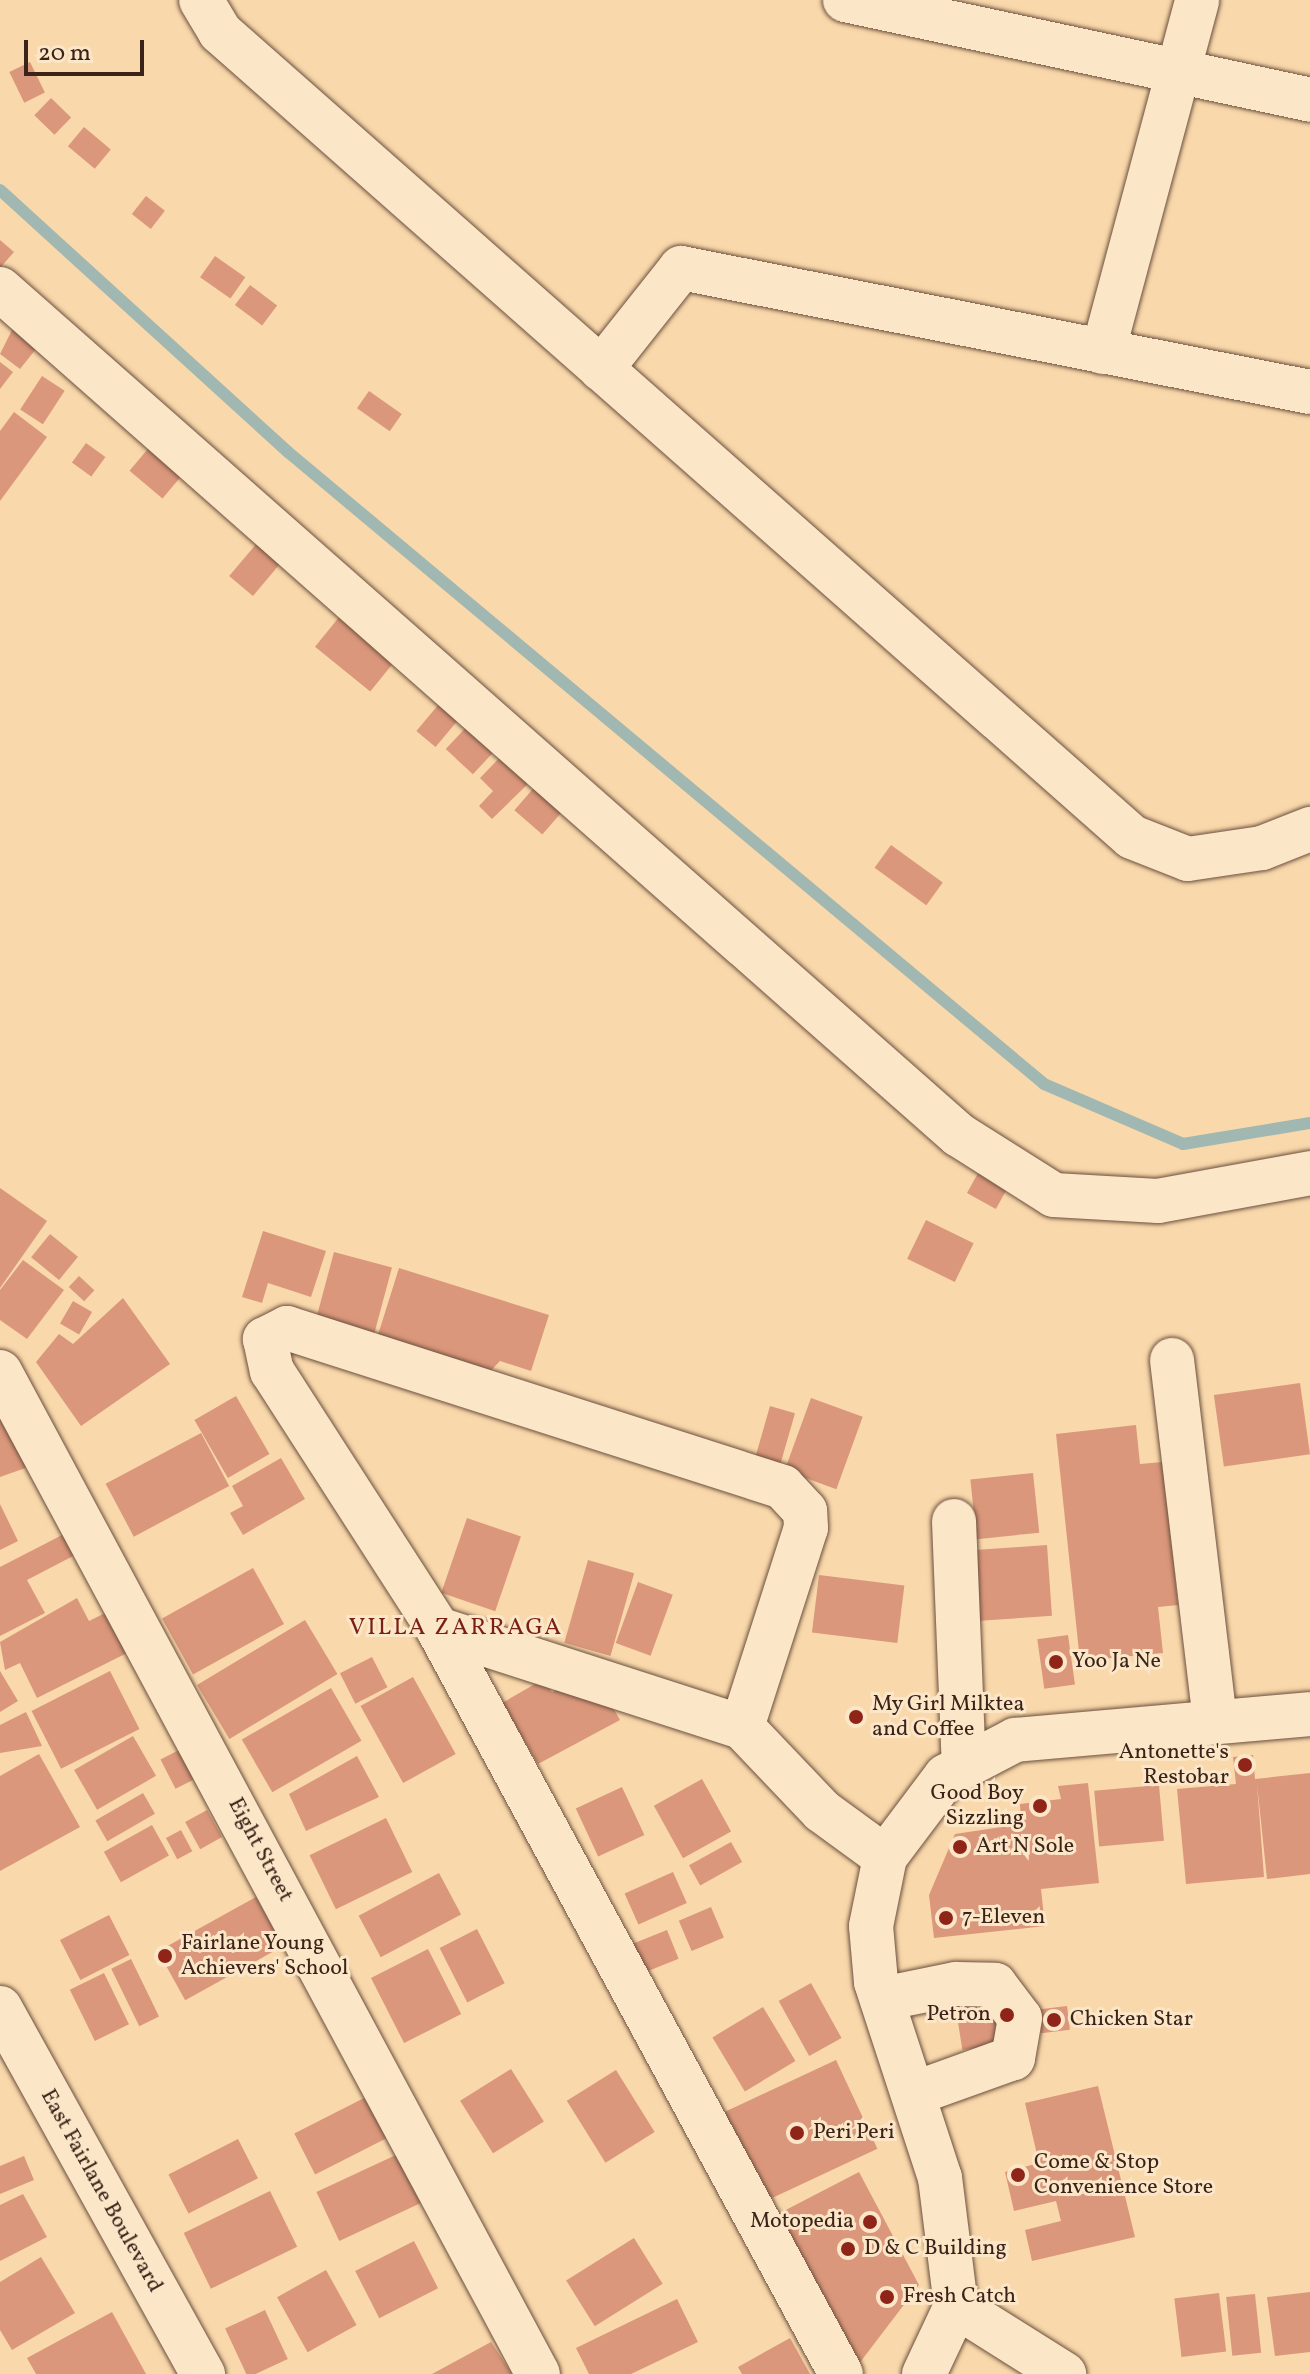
<!DOCTYPE html>
<style>
body{margin:0}
#map{position:relative;width:1310px;height:2374px;overflow:hidden;background:#f9d8ab;font-family:Vollkorn,serif}
div>[style]{position:absolute}
[style*='--x']{left:calc(var(--x)*1px);top:calc(var(--y)*1px);width:calc(var(--w)*1px);rotate:calc(var(--a)*1deg)}
.stream>*{height:12px;margin:-6px;padding:0 6px;transform-origin:6px;border-radius:6px;background:#a0b8b1}
.building>*{inset:0;background:#db977b;transform-origin:0 0}
.roads{filter:drop-shadow(0 0 2px #6b503e) drop-shadow(0 0 2px #6b503e)}
.minor>*{height:44px;margin:-22px;padding:0 22px;transform-origin:22px;border-radius:22px;background:#fbe6c8}
.dots>*{width:22px;height:22px;translate:-50% -50%;box-sizing:border-box;border:4px solid #fbe6c8;border-radius:50%}
span{translate:-50% -50%;white-space:nowrap;text-align:center;line-height:1.15;-webkit-text-stroke:6px #fbe6c8;paint-order:stroke}
.poi-label{font-size:22px;color:#3c2319}
.left{translate:0 -50%;text-align:left}
.right{translate:-100% -50%;text-align:right}
.street-label{font-size:22px;color:#3c2319}
.neighbourhood-label{font-size:24px;color:#7a1f14;letter-spacing:2px}
.scale{position:absolute;left:24px;top:40px;width:120px;height:36px;box-sizing:border-box;border:4px solid #3c2319;border-top:0;padding-left:10px;font-size:24px;line-height:28px;white-space:nowrap;color:#3c2319;-webkit-text-stroke:6px #fbe6c8;paint-order:stroke}
</style>
<div id="map">
<div class="stream">
<div style="--x:0;--y:190;--w:389;--a:42.3"></div>
<div style="--x:288;--y:452;--w:985;--a:39.89"></div>
<div style="--x:1044;--y:1084;--w:151;--a:23.3"></div>
<div style="--x:1183;--y:1144;--w:129;--a:-9.4"></div>
</div>
<div class="building">
<div style="left:30px;top:62px;width:34px;height:23px;rotate:64deg"></div>
<div style="left:51px;top:98px;width:28px;height:24px;rotate:44deg"></div>
<div style="left:84px;top:127px;width:35px;height:25px;rotate:40deg"></div>
<div style="left:146px;top:196px;width:24px;height:23px;rotate:38deg"></div>
<div style="clip-path:polygon(0 240px,14px 252px,0 268px)"></div>
<div style="left:215px;top:256px;width:37px;height:26px;rotate:35deg"></div>
<div style="left:250px;top:285px;width:34px;height:25px;rotate:37deg"></div>
<div style="clip-path:polygon(15px 324px,40px 344px,20px 369px,0 354px)"></div>
<div style="clip-path:polygon(0 362px,13px 372px,0 389px)"></div>
<div style="left:42px;top:376px;width:27px;height:40px;rotate:33deg"></div>
<div style="left:369px;top:391px;width:40px;height:21px;rotate:35deg"></div>
<div style="clip-path:polygon(14px 412px,47px 437px,0 501px,0 431px)"></div>
<div style="left:86px;top:443px;width:24px;height:24px;rotate:36deg"></div>
<div style="left:152px;top:444px;width:43px;height:35px;rotate:40deg"></div>
<div style="left:262px;top:537px;width:31px;height:51px;rotate:40deg"></div>
<div style="left:344px;top:611px;width:71px;height:46px;rotate:39deg"></div>
<div style="left:444px;top:698px;width:25px;height:43px;rotate:40deg"></div>
<div style="left:471px;top:722px;width:37px;height:37px;rotate:43deg"></div>
<div style="clip-path:polygon(507px 750px,535px 777px,492px 819px,479px 806px,493px 791px,480px 778px)"></div>
<div style="left:538px;top:783px;width:37px;height:36px;rotate:41deg"></div>
<div style="left:891px;top:845px;width:64px;height:28px;rotate:36deg"></div>
<div style="left:982px;top:1166px;width:33px;height:31px;rotate:29deg"></div>
<div style="clip-path:polygon(0 1188px,47px 1221px,0 1288px)"></div>
<div style="left:926px;top:1220px;width:53px;height:43px;rotate:26deg"></div>
<div style="clip-path:polygon(263px 1231px,326px 1251px,311px 1297px,268px 1283px,262px 1303px,242px 1297px)"></div>
<div style="left:50px;top:1234px;width:36px;height:30px;rotate:39deg"></div>
<div style="left:334px;top:1252px;width:60px;height:69px;rotate:15deg"></div>
<div style="clip-path:polygon(23px 1260px,64px 1290px,27px 1339px,0 1320px,0 1290px)"></div>
<div style="clip-path:polygon(399px 1268px,549px 1315px,531px 1371px,500px 1361px,480px 1382px,377px 1338px)"></div>
<div style="left:79px;top:1276px;width:21px;height:15px;rotate:43deg"></div>
<div style="clip-path:polygon(123px 1298px,170px 1364px,81px 1426px,36px 1362px,59px 1334px,73px 1344px)"></div>
<div style="left:73px;top:1301px;width:22px;height:26px;rotate:30deg"></div>
<div style="left:1300px;top:1383px;width:72px;height:87px;rotate:82deg"></div>
<div style="left:236px;top:1396px;width:67px;height:48px;rotate:60deg"></div>
<div style="left:811px;top:1398px;width:55px;height:77px;rotate:20deg"></div>
<div style="left:770px;top:1406px;width:26px;height:58px;rotate:16deg"></div>
<div style="clip-path:polygon(0 1415px,31px 1466px,0 1477px)"></div>
<div style="clip-path:polygon(1136px 1425px,1140px 1464px,1163px 1462px,1178px 1605px,1158px 1607px,1163px 1653px,1080px 1661px,1056px 1434px)"></div>
<div style="left:201px;top:1433px;width:60px;height:108px;rotate:62deg"></div>
<div style="clip-path:polygon(281px 1458px,305px 1499px,243px 1535px,230px 1513px,243px 1506px,232px 1486px)"></div>
<div style="left:1033px;top:1473px;width:60px;height:63px;rotate:84deg"></div>
<div style="clip-path:polygon(0 1504px,18px 1541px,0 1550px)"></div>
<div style="left:467px;top:1518px;width:57px;height:79px;rotate:19deg"></div>
<div style="clip-path:polygon(66px 1533px,77px 1554px,27px 1580px,45px 1613px,0 1636px,0 1567px)"></div>
<div style="left:1047px;top:1545px;width:71px;height:83px;rotate:86deg"></div>
<div style="left:588px;top:1560px;width:48px;height:86px;rotate:16deg"></div>
<div style="left:253px;top:1568px;width:64px;height:104px;rotate:61deg"></div>
<div style="left:819px;top:1575px;width:86px;height:58px;rotate:7deg"></div>
<div style="left:638px;top:1582px;width:37px;height:65px;rotate:20deg"></div>
<div style="clip-path:polygon(77px 1598px,89px 1621px,105px 1613px,141px 1646px,37px 1698px,20px 1663px,5px 1670px,0 1642px)"></div>
<div style="left:305px;top:1620px;width:63px;height:126px;rotate:59deg"></div>
<div style="left:1068px;top:1635px;width:50px;height:31px;rotate:82deg"></div>
<div style="left:372px;top:1657px;width:34px;height:36px;rotate:63deg"></div>
<div style="clip-path:polygon(0 1671px,18px 1701px,0 1712px)"></div>
<div style="left:110px;top:1671px;width:65px;height:88px;rotate:63deg"></div>
<div style="left:413px;top:1677px;width:88px;height:60px;rotate:61deg"></div>
<div style="clip-path:polygon(542px 1680px,552px 1692px,570px 1685px,605px 1693px,620px 1720px,538px 1764px,502px 1703px)"></div>
<div style="left:331px;top:1688px;width:61px;height:103px;rotate:60deg"></div>
<div style="clip-path:polygon(26px 1712px,42px 1746px,0 1753px,0 1725px)"></div>
<div style="left:133px;top:1736px;width:46px;height:68px;rotate:60deg"></div>
<div style="left:181px;top:1749px;width:33px;height:23px;rotate:63deg"></div>
<div style="clip-path:polygon(39px 1754px,80px 1827px,0 1871px,0 1776px)"></div>
<div style="clip-path:polygon(1253px 1755px,1255px 1779px,1310px 1773px,1310px 1874px,1267px 1879px,1257px 1784px,1264px 1877px,1186px 1884px,1177px 1789px,1236px 1784px,1233px 1757px)"></div>
<div style="clip-path:polygon(357px 1756px,379px 1797px,306px 1831px,289px 1794px)"></div>
<div style="left:702px;top:1779px;width:60px;height:55px;rotate:61deg"></div>
<div style="clip-path:polygon(1088px 1783px,1099px 1883px,1041px 1889px,1045px 1926px,934px 1938px,929px 1895px,955px 1834px,1021px 1824px,1020px 1804px,1061px 1799px,1058px 1786px)"></div>
<div style="left:1159px;top:1785px;width:56px;height:65px;rotate:85deg"></div>
<div style="left:622px;top:1787px;width:53px;height:51px;rotate:65deg"></div>
<div style="left:143px;top:1793px;width:24px;height:55px;rotate:60deg"></div>
<div style="left:207px;top:1810px;width:31px;height:25px;rotate:61deg"></div>
<div style="left:386px;top:1818px;width:60px;height:85px;rotate:64deg"></div>
<div style="left:152px;top:1825px;width:35px;height:55px;rotate:61deg"></div>
<div style="left:181px;top:1830px;width:24px;height:17px;rotate:62deg"></div>
<div style="left:731px;top:1842px;width:23px;height:48px;rotate:61deg"></div>
<div style="left:673px;top:1872px;width:34px;height:53px;rotate:66deg"></div>
<div style="left:439px;top:1873px;width:47px;height:91px;rotate:62deg"></div>
<div style="left:256px;top:1897px;width:56px;height:112px;rotate:61deg"></div>
<div style="left:711px;top:1907px;width:33px;height:35px;rotate:67deg"></div>
<div style="left:109px;top:1915px;width:45px;height:55px;rotate:63deg"></div>
<div style="left:477px;top:1929px;width:61px;height:42px;rotate:63deg"></div>
<div style="left:667px;top:1930px;width:31px;height:39px;rotate:68deg"></div>
<div style="left:428px;top:1949px;width:73px;height:64px;rotate:63deg"></div>
<div style="left:131px;top:1959px;width:64px;height:22px;rotate:64deg"></div>
<div style="left:104px;top:1973px;width:57px;height:38px;rotate:64deg"></div>
<div style="left:811px;top:1983px;width:63px;height:37px;rotate:61deg"></div>
<div style="left:997px;top:2000px;width:44px;height:42px;rotate:81deg"></div>
<div style="left:1067px;top:2006px;width:24px;height:29px;rotate:83deg"></div>
<div style="left:763px;top:2007px;width:63px;height:59px;rotate:59deg"></div>
<div style="left:836px;top:2060px;width:98px;height:133px;rotate:65deg"></div>
<div style="left:511px;top:2069px;width:62px;height:60px;rotate:58deg"></div>
<div style="left:616px;top:2070px;width:73px;height:58px;rotate:58deg"></div>
<div style="clip-path:polygon(1098px 2086px,1135px 2237px,1032px 2261px,1025px 2230px,1061px 2221px,1056px 2201px,1014px 2211px,1005px 2172px,1039px 2163px,1025px 2103px)"></div>
<div style="left:370px;top:2095px;width:46px;height:85px;rotate:63deg"></div>
<div style="left:238px;top:2139px;width:44px;height:78px;rotate:63deg"></div>
<div style="left:398px;top:2154px;width:54px;height:90px;rotate:65deg"></div>
<div style="clip-path:polygon(24px 2156px,34px 2180px,0 2194px,0 2166px)"></div>
<div style="clip-path:polygon(859px 2172px,919px 2285px,858px 2365px,778px 2214px)"></div>
<div style="left:270px;top:2191px;width:62px;height:96px;rotate:64deg"></div>
<div style="clip-path:polygon(23px 2194px,47px 2237px,0 2261px,0 2205px)"></div>
<div style="left:634px;top:2238px;width:54px;height:80px;rotate:58deg"></div>
<div style="left:414px;top:2241px;width:53px;height:66px;rotate:63deg"></div>
<div style="clip-path:polygon(41px 2257px,75px 2313px,12px 2350px,0 2330px,0 2282px)"></div>
<div style="left:326px;top:2270px;width:63px;height:56px;rotate:61deg"></div>
<div style="clip-path:polygon(1310px 2292px,1310px 2352px,1275px 2356px,1267px 2297px)"></div>
<div style="left:1219px;top:2293px;width:59px;height:45px;rotate:83deg"></div>
<div style="left:1255px;top:2294px;width:59px;height:29px;rotate:84deg"></div>
<div style="clip-path:polygon(677px 2299px,698px 2342px,631px 2374px,589px 2374px,576px 2348px)"></div>
<div style="left:265px;top:2310px;width:54px;height:44px;rotate:65deg"></div>
<div style="clip-path:polygon(112px 2312px,146px 2374px,36px 2374px,27px 2358px)"></div>
<div style="clip-path:polygon(790px 2338px,810px 2374px,742px 2374px,738px 2367px)"></div>
<div style="clip-path:polygon(491px 2342px,512px 2374px,432px 2374px)"></div>
</div>
<div class="roads">
<div class="minor">
<div style="--x:201;--y:0;--w:37;--a:59"></div>
<div style="--x:220;--y:32;--w:1216;--a:41.43"></div>
<div style="--x:1132;--y:837;--w:60;--a:21.4"></div>
<div style="--x:1188;--y:859;--w:75;--a:-8.5"></div>
<div style="--x:1262;--y:848;--w:52;--a:-21.6"></div>
<div style="--x:845;--y:0;--w:476;--a:12.1"></div>
<div style="--x:0;--y:289;--w:1279;--a:41.42"></div>
<div style="--x:959;--y:1135;--w:112;--a:32.3"></div>
<div style="--x:1054;--y:1195;--w:104;--a:3.3"></div>
<div style="--x:1158;--y:1201;--w:155;--a:-10.4"></div>
<div style="--x:1103;--y:352;--w:364;--a:-75"></div>
<div style="--x:601;--y:369;--w:129;--a:-51.6"></div>
<div style="--x:681;--y:268;--w:641;--a:11.15"></div>
<div style="--x:1172;--y:1360;--w:363;--a:83.2"></div>
<div style="--x:0;--y:1372;--w:1137;--a:61.77"></div>
<div style="--x:954;--y:1521;--w:245;--a:87.7"></div>
<div style="--x:438;--y:1629;--w:319;--a:17.9"></div>
<div style="--x:742;--y:1727;--w:116;--a:46.4"></div>
<div style="--x:822;--y:1811;--w:78;--a:36.1"></div>
<div style="--x:742;--y:1727;--w:209;--a:-72.2"></div>
<div style="--x:806;--y:1528;--w:17;--a:-93"></div>
<div style="--x:805;--y:1511;--w:33;--a:-133"></div>
<div style="--x:783;--y:1487;--w:521;--a:-162.23"></div>
<div style="--x:287;--y:1328;--w:25;--a:153"></div>
<div style="--x:265;--y:1339;--w:33;--a:78"></div>
<div style="--x:272;--y:1371;--w:307;--a:57.2"></div>
<div style="--x:438;--y:1629;--w:847;--a:61.59"></div>
<div style="--x:882;--y:1999;--w:76;--a:-11.5"></div>
<div style="--x:956;--y:1984;--w:39;--a:1"></div>
<div style="--x:995;--y:1985;--w:41;--a:52.9"></div>
<div style="--x:1020;--y:2018;--w:41;--a:99.9"></div>
<div style="--x:1013;--y:2058;--w:106;--a:160.2"></div>
<div style="--x:0;--y:2008;--w:419;--a:61"></div>
<div style="--x:956;--y:2306;--w:128;--a:32.2"></div>
<div style="--x:924;--y:2374;--w:75;--a:-64.8"></div>
<div style="--x:956;--y:2306;--w:129;--a:-97.1"></div>
<div style="--x:940;--y:2178;--w:206;--a:-108.1"></div>
<div style="--x:876;--y:1982;--w:56;--a:-95.1"></div>
<div style="--x:871;--y:1926;--w:70;--a:-78.5"></div>
<div style="--x:885;--y:1857;--w:101;--a:-53"></div>
<div style="--x:946;--y:1776;--w:78;--a:-27.6"></div>
<div style="--x:1015;--y:1740;--w:296;--a:-5"></div>
</div>
</div>
<div class="dots">
<div style="left:1056px;top:1662px;background:#8f2418"></div>
<div style="left:856px;top:1717px;background:#8f2418"></div>
<div style="left:1245px;top:1765px;background:#8f2418"></div>
<div style="left:1040px;top:1806px;background:#8f2418"></div>
<div style="left:960px;top:1847px;background:#8f2418"></div>
<div style="left:946px;top:1918px;background:#8f2418"></div>
<div style="left:165px;top:1956px;background:#8f2418"></div>
<div style="left:1007px;top:2015px;background:#8f2418"></div>
<div style="left:1054px;top:2020px;background:#8f2418"></div>
<div style="left:797px;top:2133px;background:#8f2418"></div>
<div style="left:1018px;top:2175px;background:#8f2418"></div>
<div style="left:870px;top:2222px;background:#8f2418"></div>
<div style="left:848px;top:2249px;background:#8f2418"></div>
<div style="left:887px;top:2297px;background:#8f2418"></div>
</div>
<div class="poi-label">
<span class="left" style="left:1072px;top:1662px">Yoo Ja Ne</span>
<span class="left" style="left:872px;top:1717px">My Girl Milktea<br>and Coffee</span>
<span class="right" style="left:1229px;top:1765px">Antonette's<br>Restobar</span>
<span class="right" style="left:1024px;top:1806px">Good Boy<br>Sizzling</span>
<span class="left" style="left:976px;top:1847px">Art N Sole</span>
<span class="left" style="left:962px;top:1918px">7-Eleven</span>
<span class="left" style="left:181px;top:1956px">Fairlane Young<br>Achievers' School</span>
<span class="right" style="left:991px;top:2015px">Petron</span>
<span class="left" style="left:1070px;top:2020px">Chicken Star</span>
<span class="left" style="left:813px;top:2133px">Peri Peri</span>
<span class="left" style="left:1034px;top:2175px">Come &amp; Stop<br>Convenience Store</span>
<span class="right" style="left:854px;top:2222px">Motopedia</span>
<span class="left" style="left:864px;top:2249px">D &amp; C Building</span>
<span class="left" style="left:903px;top:2297px">Fresh Catch</span>
</div>
<div class="street-label">
<span style="left:260px;top:1850px;rotate:62deg">Eight Street</span>
<span style="left:101px;top:2191px;rotate:61deg">East Fairlane Boulevard</span>
</div>
<div class="neighbourhood-label">
<span style="left:456px;top:1629px">VILLA ZARRAGA</span>
</div>
<div class="scale">20 m</div>
</div>
